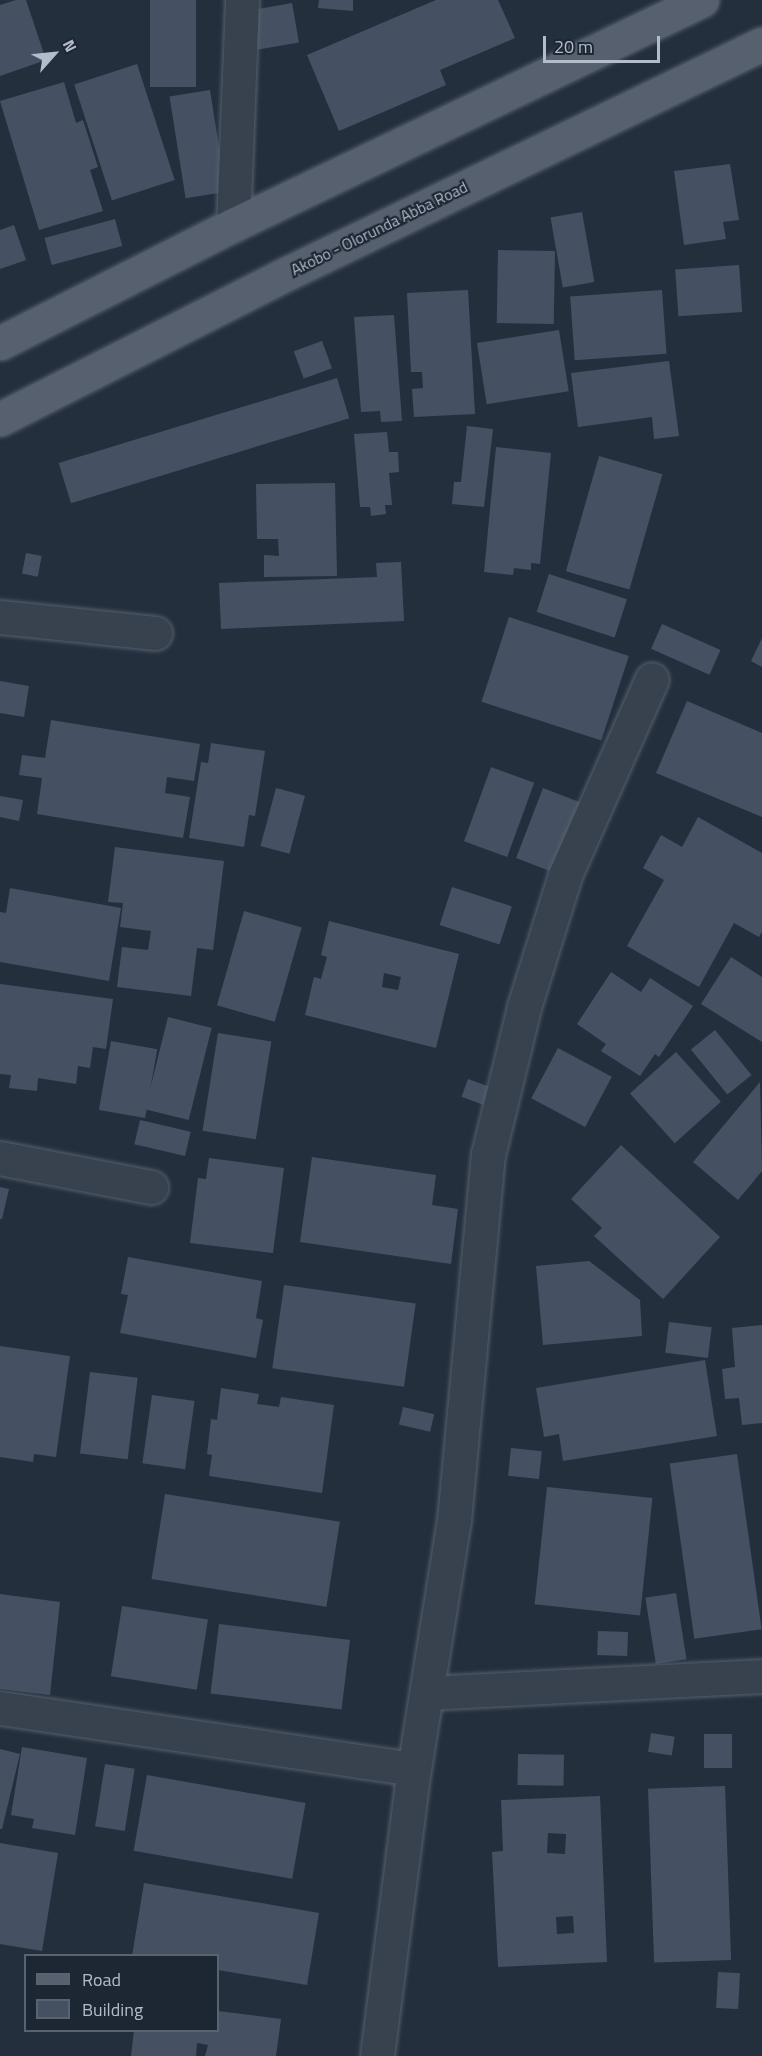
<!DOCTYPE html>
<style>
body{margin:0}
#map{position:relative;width:762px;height:2056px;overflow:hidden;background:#242f3e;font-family:"Titillium Web",sans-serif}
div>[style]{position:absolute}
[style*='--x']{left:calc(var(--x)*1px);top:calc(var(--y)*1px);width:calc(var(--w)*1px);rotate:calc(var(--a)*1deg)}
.building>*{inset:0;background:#455162;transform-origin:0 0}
.roads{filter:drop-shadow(0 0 2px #565f6c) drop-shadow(0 0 2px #565f6c)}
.minor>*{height:33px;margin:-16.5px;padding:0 16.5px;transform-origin:16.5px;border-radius:16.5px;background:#38414e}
.major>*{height:33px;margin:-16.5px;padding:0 16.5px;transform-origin:16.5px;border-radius:16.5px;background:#56606e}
span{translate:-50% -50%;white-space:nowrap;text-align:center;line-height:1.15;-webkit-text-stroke:4.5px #1d2633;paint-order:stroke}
.street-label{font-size:16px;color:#b4bcc9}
.legend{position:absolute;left:24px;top:1954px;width:195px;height:78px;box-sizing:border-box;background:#1d2633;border:2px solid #59626f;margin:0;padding:8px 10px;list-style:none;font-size:18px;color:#b4bcc9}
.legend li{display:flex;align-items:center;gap:12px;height:30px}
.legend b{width:30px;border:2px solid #59626f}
.north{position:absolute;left:24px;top:24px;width:60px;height:60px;-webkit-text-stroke:4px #1d2633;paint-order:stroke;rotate:63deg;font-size:16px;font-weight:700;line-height:24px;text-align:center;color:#b4bcc9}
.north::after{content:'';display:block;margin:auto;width:21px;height:27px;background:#b4bcc9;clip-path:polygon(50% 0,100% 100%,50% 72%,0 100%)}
.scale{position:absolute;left:543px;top:36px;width:117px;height:27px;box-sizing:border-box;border:3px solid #b4bcc9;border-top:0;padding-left:8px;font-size:18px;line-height:21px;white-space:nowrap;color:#b4bcc9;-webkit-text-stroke:4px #1d2633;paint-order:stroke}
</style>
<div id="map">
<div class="building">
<div style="clip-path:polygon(16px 0,26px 0,46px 60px,0 76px,0 5px)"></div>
<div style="left:150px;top:0;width:46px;height:87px"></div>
<div style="clip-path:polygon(319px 0,353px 0,353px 11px,318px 8px)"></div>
<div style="clip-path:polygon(436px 0,498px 0,515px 38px,440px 70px,446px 85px,339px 131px,307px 55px)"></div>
<div style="left:292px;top:3px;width:40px;height:46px;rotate:80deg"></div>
<div style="left:137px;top:64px;width:122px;height:66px;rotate:72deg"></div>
<div style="clip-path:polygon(64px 82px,76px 123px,83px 120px,98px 167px,90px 170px,103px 211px,39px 230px,0 101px)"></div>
<div style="left:210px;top:90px;width:103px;height:41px;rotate:81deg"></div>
<div style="clip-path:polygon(730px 164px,739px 220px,723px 222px,726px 239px,684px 245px,674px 171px)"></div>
<div style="left:582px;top:212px;width:71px;height:32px;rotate:80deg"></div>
<div style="left:115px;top:219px;width:28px;height:73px;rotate:75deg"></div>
<div style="clip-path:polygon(14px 225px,26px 260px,0 269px,0 230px)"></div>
<div style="left:498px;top:250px;width:57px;height:73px;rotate:1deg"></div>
<div style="left:739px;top:265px;width:47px;height:64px;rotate:86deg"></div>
<div style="clip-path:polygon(468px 290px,475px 414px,414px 417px,412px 389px,423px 388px,422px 372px,411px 372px,407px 293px)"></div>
<div style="left:662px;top:290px;width:64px;height:92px;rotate:86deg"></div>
<div style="clip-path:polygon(394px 315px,402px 421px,381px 422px,380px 411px,361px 412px,354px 317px)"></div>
<div style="left:559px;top:330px;width:62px;height:83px;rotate:81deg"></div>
<div style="left:322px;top:341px;width:29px;height:30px;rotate:70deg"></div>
<div style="clip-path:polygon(669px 361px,679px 436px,654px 439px,652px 417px,578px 427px,571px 373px)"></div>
<div style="left:337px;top:378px;width:42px;height:291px;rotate:73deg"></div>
<div style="clip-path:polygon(467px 426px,493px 429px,484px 507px,452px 504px,454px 482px,461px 482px)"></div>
<div style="clip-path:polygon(387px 432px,389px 452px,398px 452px,399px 472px,389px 473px,392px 505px,385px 505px,386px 514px,371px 516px,370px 507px,360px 507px,354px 434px)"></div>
<div style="clip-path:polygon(496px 447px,551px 453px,540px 564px,531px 563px,531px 570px,514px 568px,513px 575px,484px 572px)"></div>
<div style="left:599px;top:456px;width:66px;height:120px;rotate:16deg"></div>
<div style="clip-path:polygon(335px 483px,337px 576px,264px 577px,264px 555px,279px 556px,278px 539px,257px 539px,256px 484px)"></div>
<div style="left:26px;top:553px;width:16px;height:21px;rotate:11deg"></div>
<div style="clip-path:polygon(401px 562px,404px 621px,221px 629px,219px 583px,377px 577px,376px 563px)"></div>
<div style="left:549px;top:574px;width:82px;height:40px;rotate:18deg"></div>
<div style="left:509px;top:617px;width:126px;height:89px;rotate:18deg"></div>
<div style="left:662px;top:624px;width:64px;height:27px;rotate:24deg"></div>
<div style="clip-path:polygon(762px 638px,762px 667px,751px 661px)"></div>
<div style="clip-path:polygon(0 681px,29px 686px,24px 717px,0 713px)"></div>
<div style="clip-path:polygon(687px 701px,762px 733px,762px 817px,656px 773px)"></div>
<div style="clip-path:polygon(51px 720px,200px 744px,194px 781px,167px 777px,165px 793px,190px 797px,183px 838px,37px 814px,42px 778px,19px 775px,22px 755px,45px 758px)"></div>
<div style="clip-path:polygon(211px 743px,265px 751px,255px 816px,249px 815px,244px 847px,189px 838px,201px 762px,208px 763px)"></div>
<div style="left:491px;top:767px;width:46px;height:79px;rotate:20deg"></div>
<div style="left:276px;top:788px;width:30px;height:60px;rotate:15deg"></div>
<div style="left:543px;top:788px;width:43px;height:75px;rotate:21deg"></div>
<div style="clip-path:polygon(0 796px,23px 800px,19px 821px,0 817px)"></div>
<div style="clip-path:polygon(698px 817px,762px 853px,762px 932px,759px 937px,734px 923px,699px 987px,627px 946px,664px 880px,643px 868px,661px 835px,682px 847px)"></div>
<div style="clip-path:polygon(115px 847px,224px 861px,213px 950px,197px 948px,191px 996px,117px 987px,122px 947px,148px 950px,151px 931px,120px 927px,123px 903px,108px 902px)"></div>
<div style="left:452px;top:887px;width:63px;height:40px;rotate:18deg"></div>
<div style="clip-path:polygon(10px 888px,121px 908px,109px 981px,0 962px,0 912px,6px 913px)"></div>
<div style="left:244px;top:911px;width:60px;height:98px;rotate:16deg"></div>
<div style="clip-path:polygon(evenodd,329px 921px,459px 954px,436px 1048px,305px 1015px,314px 977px,321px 979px,327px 957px,321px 955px,329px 921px,384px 973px,401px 977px,398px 990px,382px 987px,384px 973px)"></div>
<div style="clip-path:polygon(731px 957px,762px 977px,762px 1042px,701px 1004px)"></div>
<div style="clip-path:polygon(611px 972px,641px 992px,650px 978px,693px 1006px,659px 1057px,655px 1054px,640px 1076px,601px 1051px,606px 1044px,577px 1024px)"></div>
<div style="clip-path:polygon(0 984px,113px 999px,106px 1049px,93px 1047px,90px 1068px,78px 1066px,76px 1084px,38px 1078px,37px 1091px,9px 1088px,11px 1075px,0 1074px)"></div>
<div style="left:168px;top:1017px;width:45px;height:95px;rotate:14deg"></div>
<div style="left:715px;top:1030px;width:58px;height:31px;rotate:51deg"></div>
<div style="left:218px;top:1033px;width:54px;height:99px;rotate:9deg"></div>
<div style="left:111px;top:1041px;width:47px;height:70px;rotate:10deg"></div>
<div style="left:558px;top:1048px;width:61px;height:57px;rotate:28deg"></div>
<div style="left:676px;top:1052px;width:67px;height:62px;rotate:48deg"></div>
<div style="left:468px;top:1079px;width:23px;height:19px;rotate:20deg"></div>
<div style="clip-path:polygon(760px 1082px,762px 1171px,738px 1200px,693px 1162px)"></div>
<div style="left:140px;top:1120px;width:52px;height:25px;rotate:13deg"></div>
<div style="clip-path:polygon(621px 1145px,720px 1237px,663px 1299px,594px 1236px,602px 1228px,571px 1199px)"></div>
<div style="clip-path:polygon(312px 1157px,436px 1175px,432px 1205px,458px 1209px,451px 1264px,300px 1242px)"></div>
<div style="clip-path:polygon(209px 1158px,284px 1168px,273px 1253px,190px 1243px,198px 1178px,206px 1179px)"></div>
<div style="clip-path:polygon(0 1187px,9px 1189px,2px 1219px,0 1219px)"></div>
<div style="clip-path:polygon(128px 1257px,262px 1281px,256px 1318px,263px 1320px,256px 1358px,120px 1333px,128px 1295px,121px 1294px)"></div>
<div style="clip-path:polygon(589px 1261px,640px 1300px,642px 1336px,543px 1345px,536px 1266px)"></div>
<div style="left:284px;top:1285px;width:133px;height:84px;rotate:8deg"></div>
<div style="left:669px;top:1322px;width:43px;height:31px;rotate:7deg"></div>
<div style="clip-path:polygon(762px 1325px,762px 1423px,742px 1425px,739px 1398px,725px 1399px,722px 1369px,735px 1367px,732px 1328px)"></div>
<div style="clip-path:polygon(0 1346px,70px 1356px,56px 1457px,34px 1454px,33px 1462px,0 1457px)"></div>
<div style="clip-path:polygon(705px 1360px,717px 1436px,563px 1461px,559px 1434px,544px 1437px,536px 1388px)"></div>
<div style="left:90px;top:1372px;width:48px;height:82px;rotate:7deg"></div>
<div style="clip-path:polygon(221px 1388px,259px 1394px,257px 1404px,279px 1407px,281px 1397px,334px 1405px,322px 1493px,209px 1476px,212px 1455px,207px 1454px,211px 1419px,217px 1420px)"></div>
<div style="left:152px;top:1395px;width:43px;height:69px;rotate:8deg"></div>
<div style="left:403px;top:1407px;width:32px;height:18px;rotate:13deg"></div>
<div style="left:511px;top:1448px;width:31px;height:28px;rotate:6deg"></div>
<div style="left:737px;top:1454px;width:177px;height:68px;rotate:82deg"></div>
<div style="left:547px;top:1487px;width:106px;height:118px;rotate:6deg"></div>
<div style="left:165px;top:1494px;width:177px;height:86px;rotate:9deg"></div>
<div style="left:676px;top:1593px;width:67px;height:31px;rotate:81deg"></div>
<div style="clip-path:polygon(0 1594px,60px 1602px,50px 1695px,0 1689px)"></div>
<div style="left:122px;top:1606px;width:87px;height:71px;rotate:9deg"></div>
<div style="left:219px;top:1624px;width:132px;height:70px;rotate:7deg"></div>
<div style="left:598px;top:1631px;width:30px;height:24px;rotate:2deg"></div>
<div style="left:651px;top:1733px;width:24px;height:19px;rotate:9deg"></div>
<div style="left:704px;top:1734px;width:28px;height:34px"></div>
<div style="clip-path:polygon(22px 1747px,87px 1758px,75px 1835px,32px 1828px,34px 1819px,11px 1815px)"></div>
<div style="clip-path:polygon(0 1749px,20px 1754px,2px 1829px,0 1829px)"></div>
<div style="left:518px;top:1754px;width:46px;height:31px;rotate:1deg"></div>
<div style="left:105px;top:1764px;width:30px;height:63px;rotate:9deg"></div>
<div style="left:147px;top:1775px;width:161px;height:77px;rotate:10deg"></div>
<div style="left:725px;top:1786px;width:174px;height:77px;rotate:88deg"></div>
<div style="clip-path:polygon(evenodd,600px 1796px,607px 1962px,498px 1967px,492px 1852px,503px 1851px,501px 1800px,600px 1796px,548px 1833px,566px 1834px,565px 1854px,547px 1853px,548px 1833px,600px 1796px,573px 1916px,574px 1933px,557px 1934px,556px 1917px,573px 1916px)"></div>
<div style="clip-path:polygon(0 1843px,58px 1853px,42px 1951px,0 1944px)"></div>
<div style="clip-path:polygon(144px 1883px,319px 1913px,307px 1985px,218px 1970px,218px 1956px,132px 1956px)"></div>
<div style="left:718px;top:1972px;width:22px;height:36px;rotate:3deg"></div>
<div style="clip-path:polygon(218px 2011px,281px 2019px,276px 2056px,205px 2056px,208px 2045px,197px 2043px,196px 2056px,131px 2056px,134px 2030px,218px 2030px)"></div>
</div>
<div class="roads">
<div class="minor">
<div style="--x:233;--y:225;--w:225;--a:-87.7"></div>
<div style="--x:0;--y:617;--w:156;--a:5.9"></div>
<div style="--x:0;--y:1158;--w:154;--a:10.9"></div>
<div style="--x:428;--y:1693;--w:334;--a:-2.9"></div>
<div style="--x:0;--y:1708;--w:418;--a:8.4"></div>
<div style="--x:377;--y:2056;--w:289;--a:-82.7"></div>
<div style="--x:414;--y:1769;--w:252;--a:-80.9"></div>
<div style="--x:454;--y:1520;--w:367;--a:-84.7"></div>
<div style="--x:488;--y:1155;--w:152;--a:-76.3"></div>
<div style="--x:524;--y:1007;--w:138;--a:-72.7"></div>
<div style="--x:565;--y:875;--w:214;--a:-66.1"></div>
</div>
<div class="major">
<div style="--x:0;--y:343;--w:261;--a:-26.9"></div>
<div style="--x:233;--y:225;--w:520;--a:-25.63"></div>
<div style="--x:0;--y:419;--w:323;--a:-26.9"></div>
<div style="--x:288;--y:273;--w:526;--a:-25.79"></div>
</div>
</div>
<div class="street-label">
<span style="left:379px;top:228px;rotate:-26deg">Akobo - Olorunda Abba Road</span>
</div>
<ul class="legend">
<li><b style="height:8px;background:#56606e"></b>Road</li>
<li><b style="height:16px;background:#455162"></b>Building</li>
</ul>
<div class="north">N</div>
<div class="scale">20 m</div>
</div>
